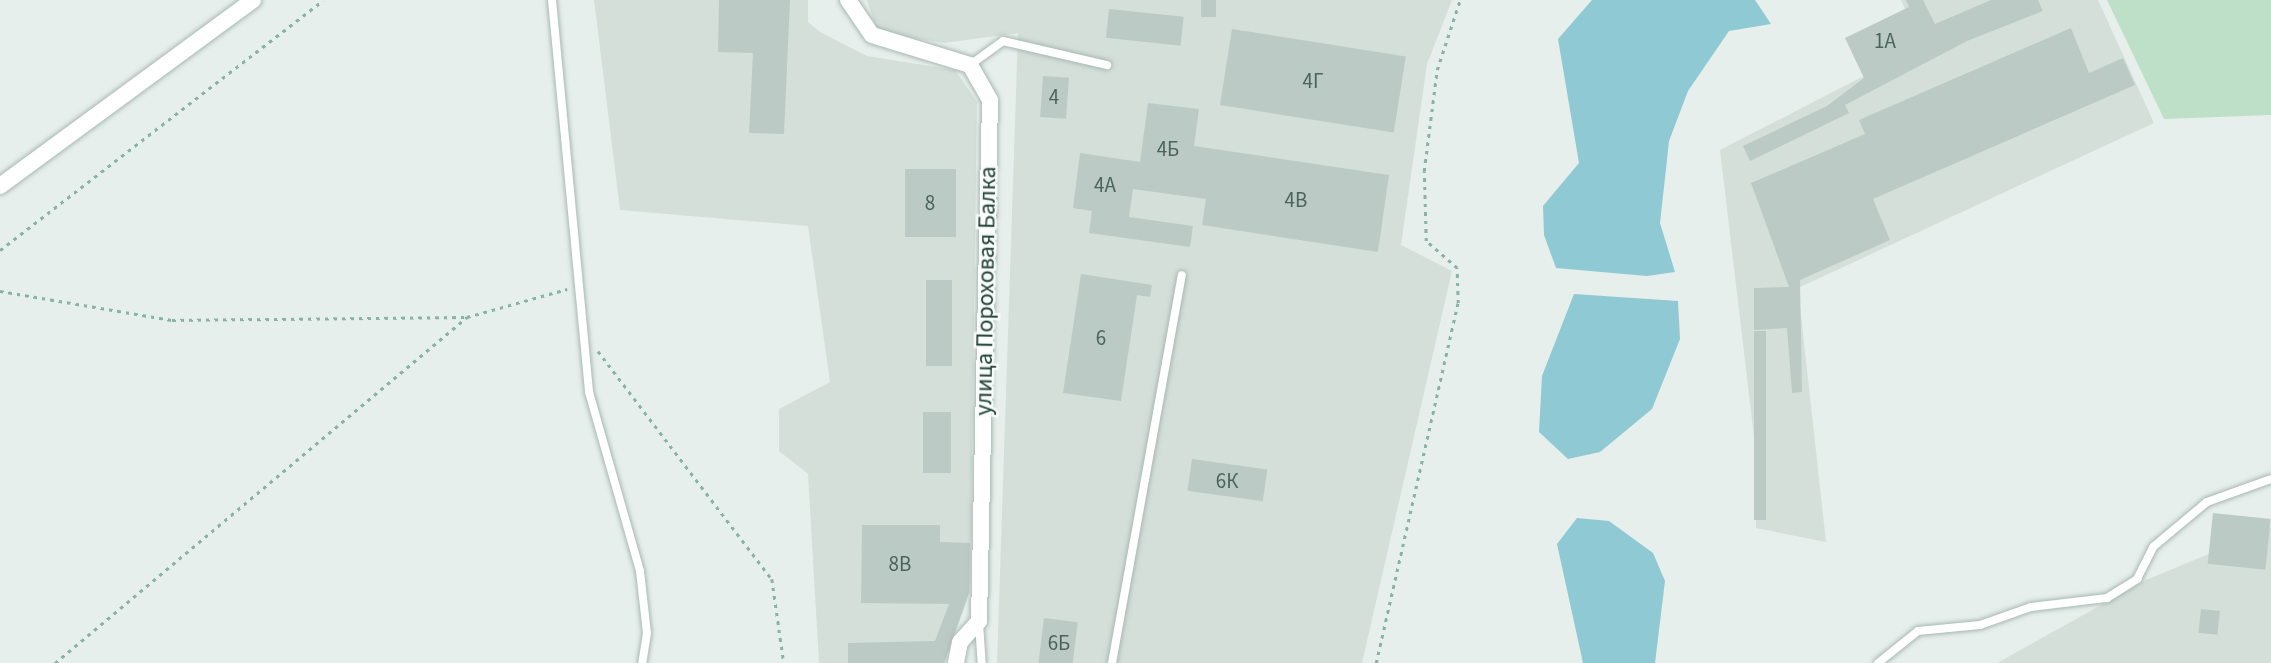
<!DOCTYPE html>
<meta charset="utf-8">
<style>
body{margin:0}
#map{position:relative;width:2271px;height:663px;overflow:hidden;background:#e6efeb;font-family:"Source Sans 3",sans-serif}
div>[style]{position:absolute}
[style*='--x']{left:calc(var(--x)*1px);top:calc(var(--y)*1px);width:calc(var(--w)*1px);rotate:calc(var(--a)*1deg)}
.built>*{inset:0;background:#d4dfda}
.green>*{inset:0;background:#bfe0c8}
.water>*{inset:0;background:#8ec9d4}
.building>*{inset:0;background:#bbcac4;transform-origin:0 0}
.path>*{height:2.5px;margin-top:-1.25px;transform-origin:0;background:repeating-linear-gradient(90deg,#86b3a5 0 3.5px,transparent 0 8.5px)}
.roads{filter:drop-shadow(0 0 2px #a8b8b2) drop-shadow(0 0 2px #a8b8b2)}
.service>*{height:8px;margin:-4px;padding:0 4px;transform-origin:4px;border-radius:4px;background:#fff}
.minor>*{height:16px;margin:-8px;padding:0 8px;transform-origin:8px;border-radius:8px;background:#fff}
span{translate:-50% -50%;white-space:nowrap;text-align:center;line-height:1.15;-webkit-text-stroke:5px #f7fbf9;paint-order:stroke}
.number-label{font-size:21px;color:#4a645c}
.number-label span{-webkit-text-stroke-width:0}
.street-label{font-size:24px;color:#24423a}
</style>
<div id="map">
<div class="built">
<div style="clip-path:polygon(594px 0,808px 0,808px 22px,820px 32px,867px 56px,955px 70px,977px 102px,970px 591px,945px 663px,819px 663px,808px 474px,779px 451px,779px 409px,830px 382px,808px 226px,620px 210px)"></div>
<div style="clip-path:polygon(867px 0,1452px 0,1427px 64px,1401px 245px,1452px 271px,1362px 663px,997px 663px,1018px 33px,944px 43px,877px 32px)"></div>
<div style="clip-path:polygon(1901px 0,2098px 0,2154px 123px,1798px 288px,1826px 542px,1756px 528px,1757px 462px,1720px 150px,1922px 46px)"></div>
<div style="clip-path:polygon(2271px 528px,2271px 663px,1997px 663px,2146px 580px)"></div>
</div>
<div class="green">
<div style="clip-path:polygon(2107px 0,2271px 0,2271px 115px,2164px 119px)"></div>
</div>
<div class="water">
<div style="clip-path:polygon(1592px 0,1755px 0,1771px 24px,1729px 31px,1688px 91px,1669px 141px,1660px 223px,1675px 272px,1647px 276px,1556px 268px,1544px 235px,1543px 206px,1579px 163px,1558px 39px)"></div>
<div style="clip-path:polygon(1574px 294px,1678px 301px,1680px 339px,1652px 409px,1600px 452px,1568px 459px,1539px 432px,1542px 376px)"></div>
<div style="clip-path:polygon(1577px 518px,1609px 521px,1653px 553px,1665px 581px,1655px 663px,1583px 663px,1557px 544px)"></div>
</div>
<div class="building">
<div style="clip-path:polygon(719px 0,790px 0,784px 134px,749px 133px,753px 53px,718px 52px)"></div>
<div style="left:1201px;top:0;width:15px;height:17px"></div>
<div style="clip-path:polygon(1906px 0,1923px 0,1935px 24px,1991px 0,2038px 0,2043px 11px,1967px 41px,1845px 105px,1849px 113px,1750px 161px,1743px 146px,1827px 106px,1864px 78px,1845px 38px,1909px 7px)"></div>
<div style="left:1109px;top:9px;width:75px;height:29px;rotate:6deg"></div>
<div style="clip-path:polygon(2071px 28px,2089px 73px,2123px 58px,2135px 85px,1873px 199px,1890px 240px,1800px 280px,1802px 392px,1792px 393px,1787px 328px,1754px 330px,1754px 288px,1789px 287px,1751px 183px,1865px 134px,1859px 120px)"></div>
<div style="left:1232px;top:29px;width:176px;height:77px;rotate:9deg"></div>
<div style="left:1043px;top:76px;width:26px;height:41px;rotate:4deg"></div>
<div style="clip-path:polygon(1148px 103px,1199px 109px,1194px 146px,1389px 175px,1378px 252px,1202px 225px,1206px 199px,1133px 189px,1129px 217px,1193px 226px,1190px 247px,1089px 233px,1092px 211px,1073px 208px,1080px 153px,1140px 162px)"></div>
<div style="left:905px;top:169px;width:51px;height:68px"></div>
<div style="clip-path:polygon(1081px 274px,1152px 285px,1150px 297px,1137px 295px,1121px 401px,1063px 393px)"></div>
<div style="left:926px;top:280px;width:26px;height:86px"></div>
<div style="left:1754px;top:331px;width:12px;height:189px"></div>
<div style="left:923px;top:412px;width:28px;height:61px"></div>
<div style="left:1192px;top:459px;width:76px;height:32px;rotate:8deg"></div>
<div style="left:2213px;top:513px;width:58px;height:51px;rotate:6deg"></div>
<div style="clip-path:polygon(862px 525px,940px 525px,940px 542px,970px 543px,969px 593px,944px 663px,848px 663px,848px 643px,935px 641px,949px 604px,861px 603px)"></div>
<div style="left:2201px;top:609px;width:19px;height:24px;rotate:6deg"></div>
<div style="left:1044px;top:618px;width:34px;height:45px;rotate:7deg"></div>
</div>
<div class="path">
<div style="--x:0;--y:250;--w:408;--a:-37.7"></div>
<div style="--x:0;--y:291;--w:174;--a:9.6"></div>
<div style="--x:172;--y:320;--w:295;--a:-0.6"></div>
<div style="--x:467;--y:317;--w:104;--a:-15.6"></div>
<div style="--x:598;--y:351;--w:287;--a:52.7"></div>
<div style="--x:772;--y:579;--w:85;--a:81.9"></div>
<div style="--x:55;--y:663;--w:538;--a:-40.02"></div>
<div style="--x:1376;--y:663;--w:369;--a:-77.2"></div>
<div style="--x:1458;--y:303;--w:35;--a:-92"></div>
<div style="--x:1457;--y:268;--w:41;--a:-138.9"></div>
<div style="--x:1426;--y:241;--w:70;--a:-91.6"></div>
<div style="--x:1424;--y:171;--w:102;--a:-82.7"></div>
<div style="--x:1437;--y:70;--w:74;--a:-71.8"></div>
</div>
<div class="roads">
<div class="service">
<div style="--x:552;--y:0;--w:394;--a:84.6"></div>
<div style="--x:589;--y:392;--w:186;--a:74.1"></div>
<div style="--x:640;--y:571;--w:62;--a:83.6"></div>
<div style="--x:647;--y:633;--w:30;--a:99"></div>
<div style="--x:970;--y:65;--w:41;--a:-36"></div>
<div style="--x:1003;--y:41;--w:107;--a:13"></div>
<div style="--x:979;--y:624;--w:39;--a:86"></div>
<div style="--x:1112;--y:663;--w:394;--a:-79.8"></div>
<div style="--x:1878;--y:663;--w:51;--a:-38.7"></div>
<div style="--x:1918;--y:631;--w:62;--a:-5.5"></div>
<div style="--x:1980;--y:625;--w:54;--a:-19.4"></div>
<div style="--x:2031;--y:607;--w:77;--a:-6.8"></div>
<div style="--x:2107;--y:598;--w:36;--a:-32"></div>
<div style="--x:2137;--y:579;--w:36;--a:-63"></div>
<div style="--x:2153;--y:547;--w:70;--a:-39.8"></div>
<div style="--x:2207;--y:502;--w:68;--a:-19.8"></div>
</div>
<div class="minor">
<div style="--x:848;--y:0;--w:42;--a:55.6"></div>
<div style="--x:872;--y:35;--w:102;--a:17"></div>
<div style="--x:970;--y:65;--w:40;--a:60.3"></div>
<div style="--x:990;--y:100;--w:521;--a:91.21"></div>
<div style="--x:979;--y:621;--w:28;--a:132"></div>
<div style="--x:960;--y:642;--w:21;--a:101"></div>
<div style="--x:0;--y:186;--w:314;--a:-36.3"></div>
</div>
</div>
<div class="number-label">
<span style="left:1885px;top:41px">1А</span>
<span style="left:1313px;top:81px">4Г</span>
<span style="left:1054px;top:97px">4</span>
<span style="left:1168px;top:149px">4Б</span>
<span style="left:1105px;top:185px">4А</span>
<span style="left:1296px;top:200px">4В</span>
<span style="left:930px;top:203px">8</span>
<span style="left:1101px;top:338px">6</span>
<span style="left:1227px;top:481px">6К</span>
<span style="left:900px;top:564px">8В</span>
<span style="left:1059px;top:643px">6Б</span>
</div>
<div class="street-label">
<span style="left:986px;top:291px;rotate:-89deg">улица Пороховая Балка</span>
</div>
</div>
